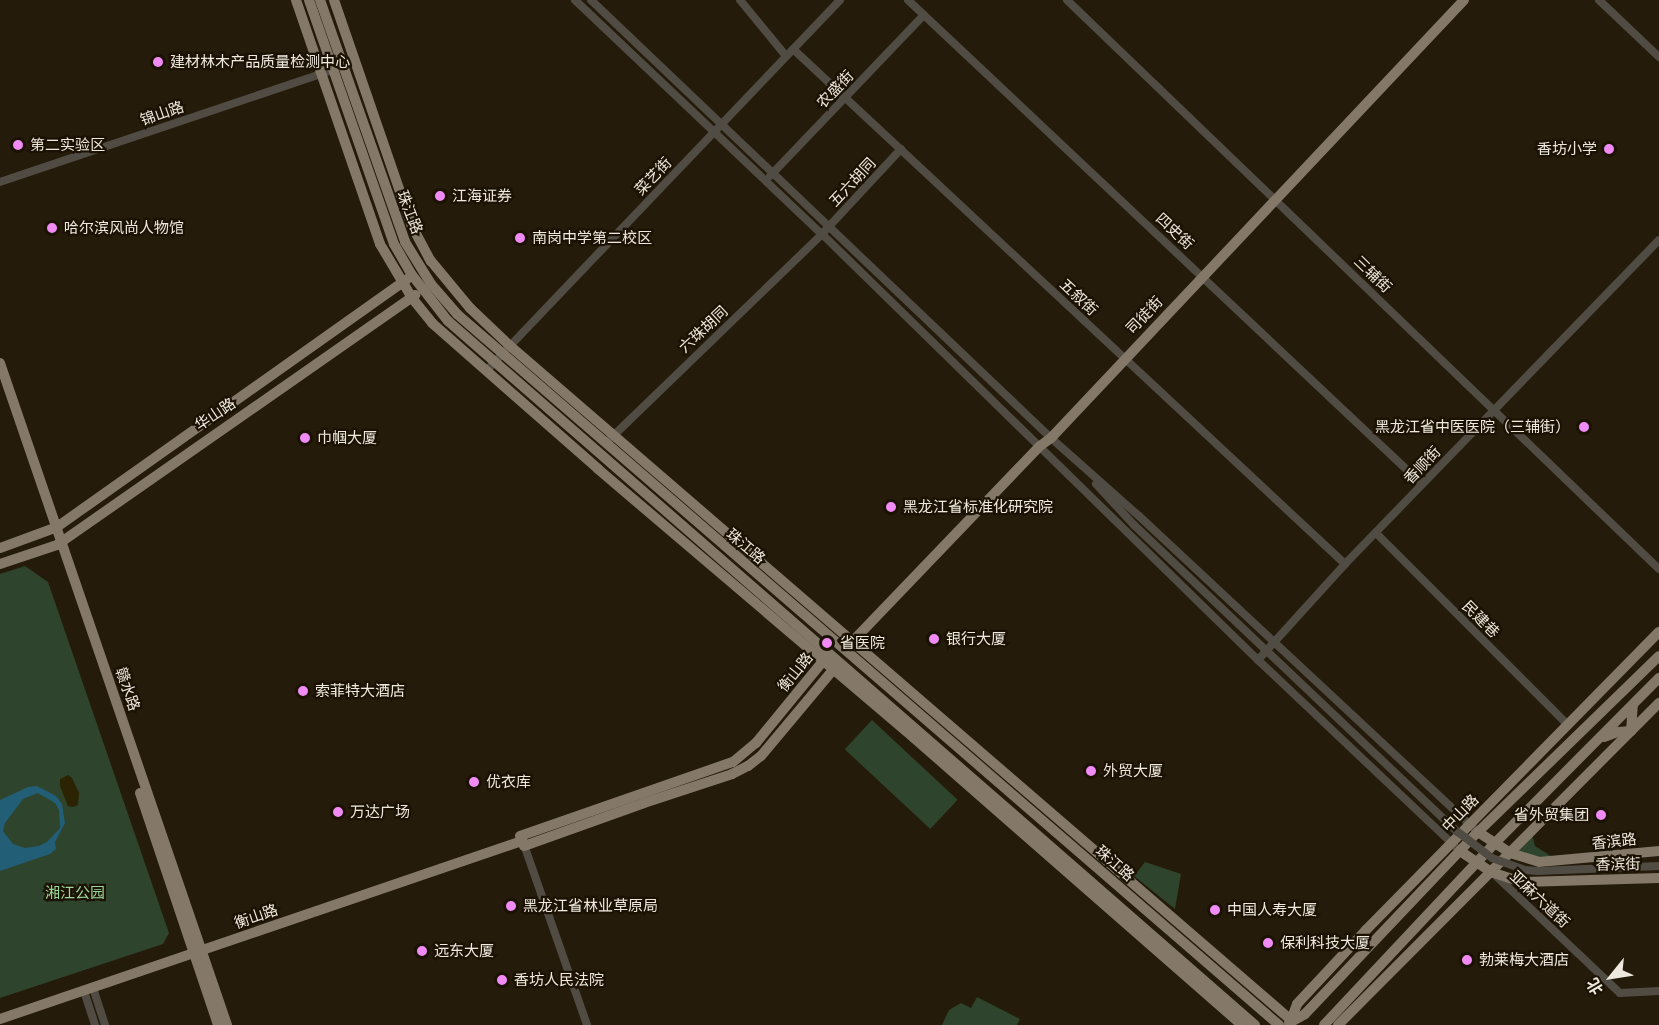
<!DOCTYPE html>
<meta charset="utf-8">
<style>
body{margin:0}
#map{position:relative;width:1659px;height:1025px;overflow:hidden;background:#241b0a;font-family:Poppins,"Noto Sans SC",sans-serif}
div>[style]{position:absolute}
[style*='--x']{left:calc(var(--x)*1px);top:calc(var(--y)*1px);width:calc(var(--w)*1px);rotate:calc(var(--a)*1deg)}
.green>*{inset:0;background:#2e442d;transform-origin:0 0}
.sand>*{inset:0;background:#2b2302}
.water>*{inset:0;background:#225e76}
.minor>*{height:8px;margin:-4px;padding:0 4px;transform-origin:4px;border-radius:4px;background:#504b43}
.major>*{height:10px;margin:-5px;padding:0 5px;transform-origin:5px;border-radius:5px;background:#847869}
.minor-bridge>*{height:8px;margin:-4px;padding:0 4px;transform-origin:4px;border-radius:4px;background:#504b43}
.dots>*{width:16px;height:16px;translate:-50% -50%;box-sizing:border-box;border:3px solid #1b1203;border-radius:50%}
span{translate:-50% -50%;white-space:nowrap;text-align:center;line-height:1.15;-webkit-text-stroke:4.5px #1b1203;paint-order:stroke}
.poi-label{font-size:15px;color:#efe8de}
.left{translate:0 -50%;text-align:left}
.right{translate:-100% -50%;text-align:right}
.street-label{font-size:15px;color:#efe8de}
.park-label{font-size:15px;color:#9bd69a}
.north{position:absolute;left:1581px;top:947px;width:60px;height:60px;-webkit-text-stroke:4px #1b1203;paint-order:stroke;rotate:240deg;font-size:16px;font-weight:700;line-height:24px;text-align:center;color:#efe8de}
.north::after{content:'';display:block;margin:auto;width:21px;height:27px;background:#efe8de;clip-path:polygon(50% 0,100% 100%,50% 72%,0 100%)}
</style>
<div id="map">
<div class="green">
<div style="clip-path:polygon(25px 566px,48px 582px,169px 933px,163px 944px,0 998px,0 574px)"></div>
<div style="left:872px;top:720px;width:117px;height:40px;rotate:43deg"></div>
<div style="clip-path:polygon(1530px 827px,1535px 846px,1554px 858px,1548px 861px,1510px 850px)"></div>
<div style="clip-path:polygon(1145px 862px,1181px 874px,1175px 909px,1134px 876px)"></div>
<div style="clip-path:polygon(977px 997px,1020px 1019px,1017px 1025px,942px 1025px,949px 1010px,961px 1003px,971px 1008px)"></div>
</div>
<div class="sand">
<div style="clip-path:polygon(68px 775px,72px 778px,79px 793px,78px 805px,73px 807px,68px 806px,60px 786px,60px 779px)"></div>
</div>
<div class="water">
<div style="clip-path:polygon(evenodd,37px 786px,56px 796px,62px 804px,65px 823px,55px 842px,56px 849px,50px 854px,0 871px,0 800px,28px 787px,37px 786px,38px 793px,55px 803px,59px 810px,60px 828px,47px 842px,39px 846px,25px 848px,13px 844px,3px 831px,5px 823px,23px 799px,38px 793px)"></div>
</div>
<div class="minor">
<div style="--x:575;--y:0;--w:340;--a:43.5"></div>
<div style="--x:822;--y:234;--w:610;--a:44.34"></div>
<div style="--x:1258;--y:660;--w:271;--a:43.4"></div>
<div style="--x:591;--y:0;--w:635;--a:43.6"></div>
<div style="--x:1051;--y:438;--w:118;--a:41.6"></div>
<div style="--x:1139;--y:516;--w:463;--a:43"></div>
<div style="--x:740;--y:0;--w:72;--a:50.6"></div>
<div style="--x:908;--y:0;--w:706;--a:43.28"></div>
<div style="--x:1067;--y:0;--w:821;--a:43.87"></div>
<div style="--x:1599;--y:0;--w:83;--a:43.5"></div>
<div style="--x:793;--y:49;--w:755;--a:43.01"></div>
<div style="--x:770;--y:176;--w:223;--a:-46.3"></div>
<div style="--x:0;--y:182;--w:351;--a:-18.6"></div>
<div style="--x:486;--y:371;--w:513;--a:-46.34"></div>
<div style="--x:611;--y:438;--w:293;--a:-44"></div>
<div style="--x:822;--y:234;--w:116;--a:-47.1"></div>
<div style="--x:1096;--y:484;--w:56;--a:47.2"></div>
<div style="--x:1376;--y:533;--w:270;--a:45"></div>
<div style="--x:1258;--y:660;--w:130;--a:-47.8"></div>
<div style="--x:1345;--y:564;--w:451;--a:-45.9"></div>
<div style="--x:523;--y:842;--w:194;--a:70.7"></div>
<div style="--x:1494;--y:874;--w:173;--a:43.4"></div>
<div style="--x:1620;--y:993;--w:39;--a:-3"></div>
<div style="--x:93;--y:988;--w:39;--a:72"></div>
<div style="--x:84;--y:991;--w:36;--a:72"></div>
</div>
<div class="major">
<div style="--x:296;--y:0;--w:258;--a:71"></div>
<div style="--x:380;--y:244;--w:63;--a:59.3"></div>
<div style="--x:412;--y:298;--w:32;--a:51"></div>
<div style="--x:432;--y:323;--w:221;--a:41.3"></div>
<div style="--x:598;--y:469;--w:415;--a:40.4"></div>
<div style="--x:914;--y:738;--w:436;--a:41.2"></div>
<div style="--x:309;--y:0;--w:258;--a:70.8"></div>
<div style="--x:394;--y:244;--w:36;--a:60"></div>
<div style="--x:412;--y:275;--w:58;--a:52"></div>
<div style="--x:448;--y:321;--w:1071;--a:41.1"></div>
<div style="--x:320;--y:0;--w:256;--a:70.6"></div>
<div style="--x:405;--y:242;--w:49;--a:58.2"></div>
<div style="--x:431;--y:284;--w:40;--a:49"></div>
<div style="--x:457;--y:314;--w:1087;--a:40.86"></div>
<div style="--x:334;--y:0;--w:239;--a:71"></div>
<div style="--x:412;--y:226;--w:40;--a:62"></div>
<div style="--x:431;--y:261;--w:61;--a:50.3"></div>
<div style="--x:470;--y:308;--w:54;--a:43.5"></div>
<div style="--x:509;--y:345;--w:1033;--a:40.8"></div>
<div style="--x:1291;--y:1020;--w:17;--a:-69"></div>
<div style="--x:1297;--y:1004;--w:101;--a:-47"></div>
<div style="--x:1366;--y:930;--w:418;--a:-45.5"></div>
<div style="--x:0;--y:363;--w:700;--a:71.07"></div>
<div style="--x:0;--y:548;--w:61;--a:-20.2"></div>
<div style="--x:57;--y:527;--w:429;--a:-35.3"></div>
<div style="--x:0;--y:564;--w:60;--a:-18.4"></div>
<div style="--x:57;--y:545;--w:437;--a:-34.9"></div>
<div style="--x:850;--y:644;--w:274;--a:-46.2"></div>
<div style="--x:1040;--y:446;--w:14;--a:-36"></div>
<div style="--x:1051;--y:438;--w:602;--a:-46.68"></div>
<div style="--x:1604;--y:737;--w:15;--a:-20"></div>
<div style="--x:1618;--y:732;--w:13;--a:-4"></div>
<div style="--x:1631;--y:731;--w:26;--a:-86"></div>
<div style="--x:140;--y:793;--w:245;--a:71.4"></div>
<div style="--x:1478;--y:832;--w:38;--a:33"></div>
<div style="--x:1510;--y:853;--w:30;--a:17"></div>
<div style="--x:1539;--y:862;--w:121;--a:-5.2"></div>
<div style="--x:520;--y:836;--w:225;--a:-19.2"></div>
<div style="--x:733;--y:762;--w:30;--a:-40"></div>
<div style="--x:756;--y:743;--w:114;--a:-50.7"></div>
<div style="--x:524;--y:846;--w:127;--a:-19.7"></div>
<div style="--x:644;--y:803;--w:93;--a:-18.2"></div>
<div style="--x:732;--y:774;--w:18;--a:-27"></div>
<div style="--x:748;--y:766;--w:16;--a:-38"></div>
<div style="--x:761;--y:756;--w:119;--a:-50.1"></div>
<div style="--x:1460;--y:851;--w:37;--a:34"></div>
<div style="--x:1491;--y:872;--w:32;--a:18"></div>
<div style="--x:1521;--y:882;--w:138;--a:-1.7"></div>
<div style="--x:0;--y:1019;--w:552;--a:-18.83"></div>
<div style="--x:1289;--y:1023;--w:18;--a:-29"></div>
<div style="--x:1305;--y:1014;--w:251;--a:-46.5"></div>
<div style="--x:1478;--y:832;--w:252;--a:-44.2"></div>
<div style="--x:1324;--y:1025;--w:248;--a:-46.8"></div>
<div style="--x:1494;--y:844;--w:234;--a:-45.2"></div>
<div style="--x:1338;--y:1025;--w:455;--a:-45.1"></div>
</div>
<div class="minor-bridge">
<div style="--x:1134;--y:525;--w:446;--a:43.5"></div>
<div style="--x:1458;--y:832;--w:43;--a:37.4"></div>
<div style="--x:1492;--y:858;--w:35;--a:20"></div>
<div style="--x:1525;--y:870;--w:13;--a:4"></div>
<div style="--x:1538;--y:871;--w:121;--a:-2.4"></div>
</div>
<div class="dots">
<div style="left:158px;top:62px;background:#f08bf5"></div>
<div style="left:18px;top:145px;background:#f08bf5"></div>
<div style="left:1609px;top:149px;background:#f08bf5"></div>
<div style="left:440px;top:196px;background:#f08bf5"></div>
<div style="left:52px;top:228px;background:#f08bf5"></div>
<div style="left:520px;top:238px;background:#f08bf5"></div>
<div style="left:1584px;top:427px;background:#f08bf5"></div>
<div style="left:305px;top:438px;background:#f08bf5"></div>
<div style="left:891px;top:507px;background:#f08bf5"></div>
<div style="left:934px;top:639px;background:#f08bf5"></div>
<div style="left:827px;top:643px;background:#f08bf5"></div>
<div style="left:303px;top:691px;background:#f08bf5"></div>
<div style="left:1091px;top:771px;background:#f08bf5"></div>
<div style="left:474px;top:782px;background:#f08bf5"></div>
<div style="left:338px;top:812px;background:#f08bf5"></div>
<div style="left:1601px;top:815px;background:#f08bf5"></div>
<div style="left:511px;top:906px;background:#f08bf5"></div>
<div style="left:1215px;top:910px;background:#f08bf5"></div>
<div style="left:1268px;top:943px;background:#f08bf5"></div>
<div style="left:422px;top:951px;background:#f08bf5"></div>
<div style="left:1467px;top:960px;background:#f08bf5"></div>
<div style="left:502px;top:980px;background:#f08bf5"></div>
</div>
<div class="poi-label">
<span class="left" style="left:170px;top:62px">建材林木产品质量检测中心</span>
<span class="left" style="left:30px;top:145px">第二实验区</span>
<span class="right" style="left:1597px;top:149px">香坊小学</span>
<span class="left" style="left:452px;top:196px">江海证券</span>
<span class="left" style="left:64px;top:228px">哈尔滨风尚人物馆</span>
<span class="left" style="left:532px;top:238px">南岗中学第二校区</span>
<span class="right" style="left:1570px;top:427px">黑龙江省中医医院（三辅街）</span>
<span class="left" style="left:317px;top:438px">巾帼大厦</span>
<span class="left" style="left:903px;top:507px">黑龙江省标准化研究院</span>
<span class="left" style="left:946px;top:639px">银行大厦</span>
<span class="left" style="left:840px;top:643px">省医院</span>
<span class="left" style="left:315px;top:691px">索菲特大酒店</span>
<span class="left" style="left:1103px;top:771px">外贸大厦</span>
<span class="left" style="left:486px;top:782px">优衣库</span>
<span class="left" style="left:350px;top:812px">万达广场</span>
<span class="right" style="left:1589px;top:815px">省外贸集团</span>
<span class="left" style="left:523px;top:906px">黑龙江省林业草原局</span>
<span class="left" style="left:1227px;top:910px">中国人寿大厦</span>
<span class="left" style="left:1280px;top:943px">保利科技大厦</span>
<span class="left" style="left:434px;top:951px">远东大厦</span>
<span class="left" style="left:1479px;top:960px">勃莱梅大酒店</span>
<span class="left" style="left:514px;top:980px">香坊人民法院</span>
</div>
<div class="street-label">
<span style="left:835px;top:89px;rotate:-46deg">农盛街</span>
<span style="left:162px;top:113px;rotate:-19deg">锦山路</span>
<span style="left:653px;top:176px;rotate:-46deg">菜艺街</span>
<span style="left:852px;top:182px;rotate:-47deg">五六胡同</span>
<span style="left:410px;top:212px;rotate:69deg">珠江路</span>
<span style="left:1175px;top:231px;rotate:43deg">四史街</span>
<span style="left:1373px;top:274px;rotate:44deg">三辅街</span>
<span style="left:1079px;top:297px;rotate:43deg">五叙街</span>
<span style="left:1144px;top:315px;rotate:-46deg">司徒街</span>
<span style="left:703px;top:329px;rotate:-43deg">六珠胡同</span>
<span style="left:215px;top:414px;rotate:-34deg">华山路</span>
<span style="left:1422px;top:465px;rotate:-46deg">香顺街</span>
<span style="left:746px;top:546px;rotate:40deg">珠江路</span>
<span style="left:1481px;top:619px;rotate:45deg">民建巷</span>
<span style="left:795px;top:672px;rotate:-51deg">衡山路</span>
<span style="left:128px;top:689px;rotate:71deg">赣水路</span>
<span style="left:1460px;top:813px;rotate:-46deg">中山路</span>
<span style="left:1614px;top:841px;rotate:-6deg">香滨路</span>
<span style="left:1115px;top:863px;rotate:41deg">珠江路</span>
<span style="left:1618px;top:864px;rotate:-1deg">香滨街</span>
<span style="left:1540px;top:899px;rotate:43deg">亚麻六道街</span>
<span style="left:256px;top:916px;rotate:-19deg">衡山路</span>
</div>
<div class="park-label">
<span style="left:75px;top:893px">湘江公园</span>
</div>
<div class="north">北</div>
</div>
